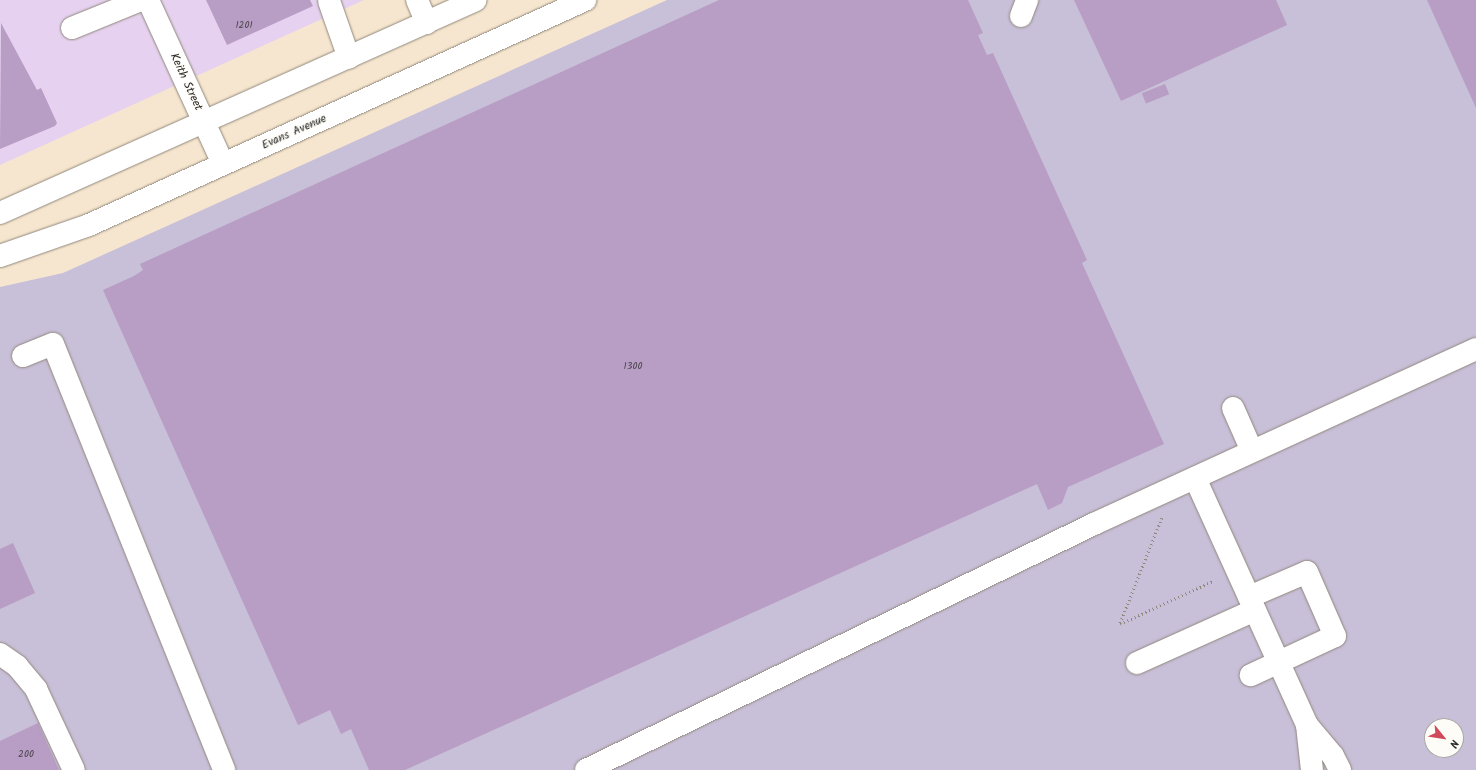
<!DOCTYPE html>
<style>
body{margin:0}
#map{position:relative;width:1476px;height:770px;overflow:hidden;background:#f6e6cf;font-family:Kalam,sans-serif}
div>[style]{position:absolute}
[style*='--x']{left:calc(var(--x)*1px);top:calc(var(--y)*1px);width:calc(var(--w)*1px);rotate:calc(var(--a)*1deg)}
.built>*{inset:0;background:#e6d2f0}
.industrial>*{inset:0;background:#c8bfd8}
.building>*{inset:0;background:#b89dc4;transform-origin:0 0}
.path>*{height:2.5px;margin-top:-1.25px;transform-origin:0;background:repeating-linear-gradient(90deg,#90887d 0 1px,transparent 0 4px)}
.roads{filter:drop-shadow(0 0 1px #90887d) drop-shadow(0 0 1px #90887d)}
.minor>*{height:22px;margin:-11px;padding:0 11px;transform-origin:11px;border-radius:11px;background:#fff}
.major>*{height:22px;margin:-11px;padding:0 11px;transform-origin:11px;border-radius:11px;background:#fff}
span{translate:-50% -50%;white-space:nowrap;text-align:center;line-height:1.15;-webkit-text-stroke:3px #fdfcf7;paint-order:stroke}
.number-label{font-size:10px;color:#4e4851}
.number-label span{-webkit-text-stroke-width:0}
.street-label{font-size:12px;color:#2b2b2b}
.north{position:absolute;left:1424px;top:718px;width:40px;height:40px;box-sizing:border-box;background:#fdfcf7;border:1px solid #a9a8a5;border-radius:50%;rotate:120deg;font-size:11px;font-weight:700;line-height:16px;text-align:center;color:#2b2b2b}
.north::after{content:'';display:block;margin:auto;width:14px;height:18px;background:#d1495b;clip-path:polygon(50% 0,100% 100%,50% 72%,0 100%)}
</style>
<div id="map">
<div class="built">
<div style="clip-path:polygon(0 0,364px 0,0 165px)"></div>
</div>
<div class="industrial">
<div style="clip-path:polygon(evenodd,667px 0,1476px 0,1476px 770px,0 770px,0 287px,63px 273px,667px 0,1432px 726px,1456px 726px,1456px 750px,1432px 750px,1432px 726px)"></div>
</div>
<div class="building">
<div style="clip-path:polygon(206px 0,310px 0,313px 6px,227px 45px)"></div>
<div style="clip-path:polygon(719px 0,968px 0,983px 33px,978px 35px,987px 55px,993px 53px,1087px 260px,1082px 263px,1164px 444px,1068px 487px,1062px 503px,1048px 510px,1037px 484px,405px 770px,369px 770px,351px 729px,341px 734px,330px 710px,298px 725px,103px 290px,134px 276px,143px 270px,140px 264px)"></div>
<div style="clip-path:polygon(1074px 0,1276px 0,1287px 25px,1121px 101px)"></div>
<div style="clip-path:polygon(1427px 0,1476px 0,1476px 108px)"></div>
<div style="clip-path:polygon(1px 23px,37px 90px,41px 88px,57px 123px,55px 126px,0 149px)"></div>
<div style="left:1165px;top:84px;width:11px;height:25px;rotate:68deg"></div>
<div style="clip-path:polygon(13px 543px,35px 593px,0 609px,0 549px)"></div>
<div style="clip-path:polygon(38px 723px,59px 770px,0 770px,0 741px)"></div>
</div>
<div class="path">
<div style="--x:1162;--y:518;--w:114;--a:111.6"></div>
<div style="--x:1120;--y:624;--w:102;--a:-24.8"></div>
</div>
<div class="roads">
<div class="minor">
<div style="--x:148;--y:0;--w:180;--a:65.4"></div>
<div style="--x:417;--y:0;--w:25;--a:67"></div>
<div style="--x:329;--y:1;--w:60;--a:70.7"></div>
<div style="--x:1021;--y:16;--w:17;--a:-69"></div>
<div style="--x:72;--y:28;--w:74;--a:-22.1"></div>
<div style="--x:23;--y:356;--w:32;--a:-22"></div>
<div style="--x:53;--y:344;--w:459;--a:68.1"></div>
<div style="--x:1233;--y:408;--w:47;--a:66.2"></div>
<div style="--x:1195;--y:478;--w:271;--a:65.6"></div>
<div style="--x:1307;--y:725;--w:40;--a:50"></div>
<div style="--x:1333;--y:756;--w:16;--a:63"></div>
<div style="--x:1249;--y:597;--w:63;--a:-23.3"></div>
<div style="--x:1307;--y:572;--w:70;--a:66.4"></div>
<div style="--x:1335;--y:636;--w:93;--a:155.1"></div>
<div style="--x:0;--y:654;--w:21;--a:35"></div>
<div style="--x:17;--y:666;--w:30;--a:50"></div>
<div style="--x:36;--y:689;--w:89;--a:64.9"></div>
<div style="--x:1137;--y:663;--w:129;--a:-24.2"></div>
<div style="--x:1307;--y:725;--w:45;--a:83.7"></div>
<div style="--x:586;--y:770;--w:564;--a:-25.84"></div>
<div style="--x:1094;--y:524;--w:420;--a:-24.6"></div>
</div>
<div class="major">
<div style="--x:0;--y:213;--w:521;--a:-24.11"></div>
<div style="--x:0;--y:256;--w:94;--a:-19.2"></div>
<div style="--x:89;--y:225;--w:545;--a:-24.4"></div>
</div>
</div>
<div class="number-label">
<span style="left:244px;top:26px">1201</span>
<span style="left:633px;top:367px">1300</span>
<span style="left:26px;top:755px">200</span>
</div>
<div class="street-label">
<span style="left:186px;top:82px;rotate:65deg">Keith Street</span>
<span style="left:294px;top:132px;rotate:-24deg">Evans Avenue</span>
</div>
<div class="north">N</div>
</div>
